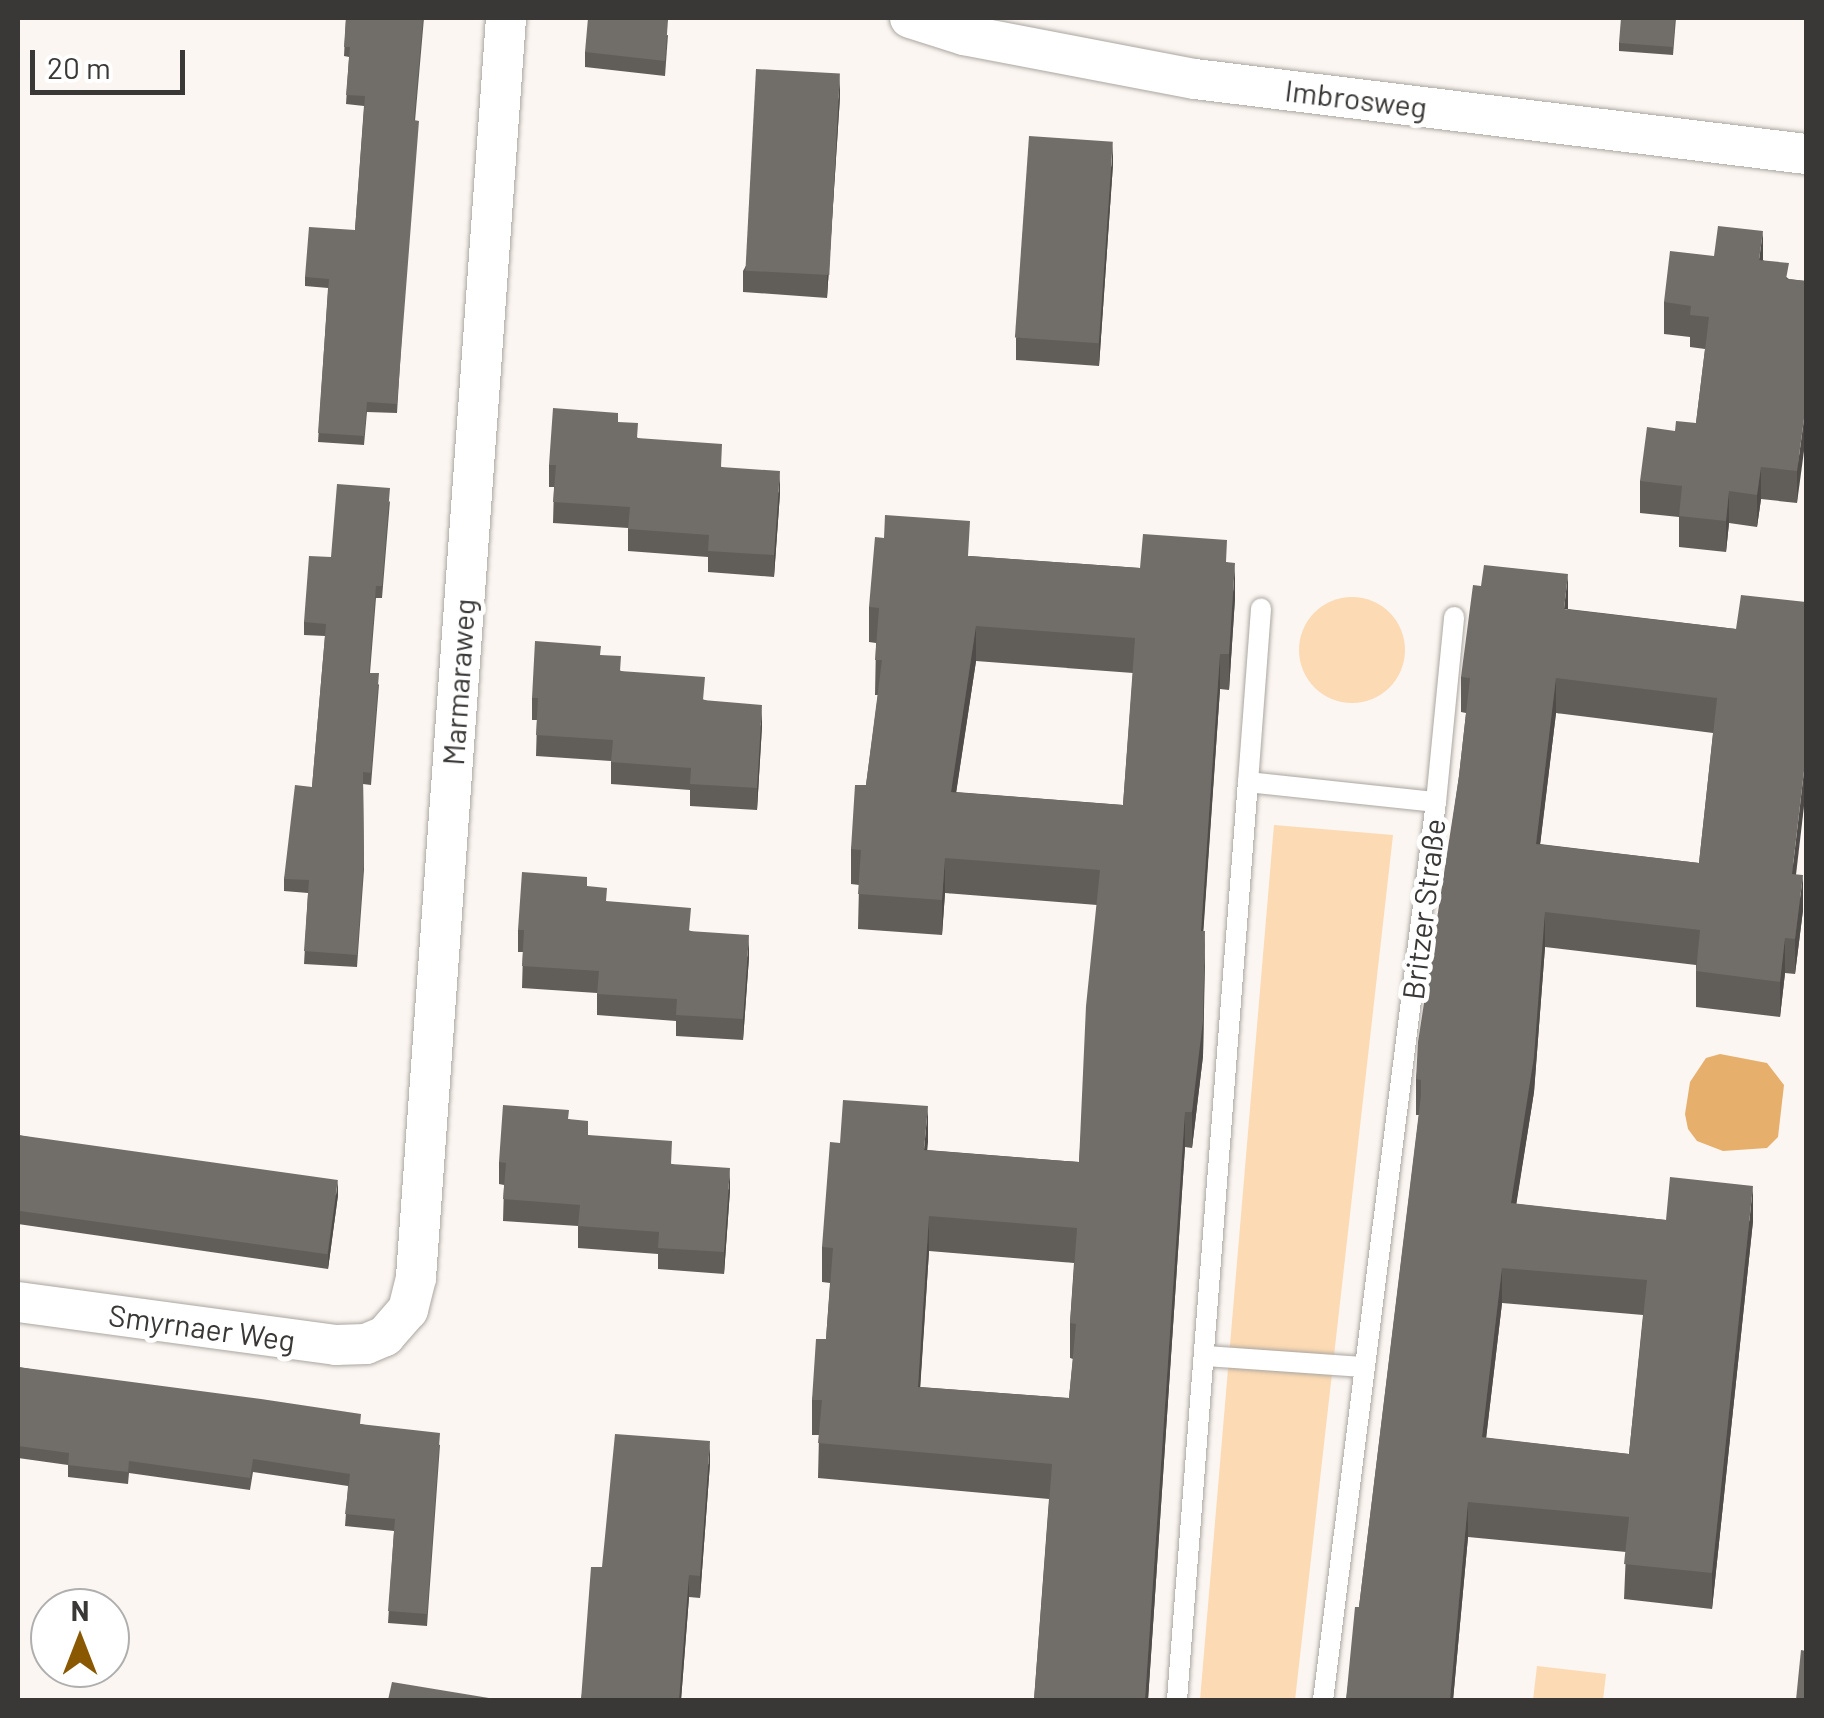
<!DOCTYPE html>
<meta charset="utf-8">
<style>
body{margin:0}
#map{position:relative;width:1824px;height:1718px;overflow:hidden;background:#fbf6f1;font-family:Barlow,sans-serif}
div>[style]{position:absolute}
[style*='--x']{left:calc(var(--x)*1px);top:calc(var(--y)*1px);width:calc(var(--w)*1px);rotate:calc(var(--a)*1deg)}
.green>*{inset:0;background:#fcdab3}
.round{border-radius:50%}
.water>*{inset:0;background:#e6af6c}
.roads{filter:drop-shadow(0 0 2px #aba6a1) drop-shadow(0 0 2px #aba6a1)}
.service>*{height:20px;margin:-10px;padding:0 10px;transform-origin:10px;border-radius:10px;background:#fff}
.minor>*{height:40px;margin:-20px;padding:0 20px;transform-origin:20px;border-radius:20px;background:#fff}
.wall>*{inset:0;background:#615e59}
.shaded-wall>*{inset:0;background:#4f4c49}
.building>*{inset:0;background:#716d68;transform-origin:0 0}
span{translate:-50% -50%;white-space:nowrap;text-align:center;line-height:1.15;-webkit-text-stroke:10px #fff;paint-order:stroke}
.street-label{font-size:30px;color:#3a3836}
.frame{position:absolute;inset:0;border:20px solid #3a3836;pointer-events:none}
.north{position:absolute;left:30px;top:1588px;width:100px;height:100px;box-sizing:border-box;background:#fff;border:2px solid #b0afaf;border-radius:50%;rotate:0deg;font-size:28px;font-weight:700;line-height:40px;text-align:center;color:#3a3836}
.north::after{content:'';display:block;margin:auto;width:35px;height:45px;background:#8a5801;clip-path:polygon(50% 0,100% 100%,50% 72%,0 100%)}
.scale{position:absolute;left:30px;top:50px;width:155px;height:45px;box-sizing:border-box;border:5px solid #3a3836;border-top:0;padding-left:12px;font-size:30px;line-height:35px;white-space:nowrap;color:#3a3836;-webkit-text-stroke:8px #fff;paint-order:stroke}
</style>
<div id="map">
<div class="green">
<div class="round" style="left:1299px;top:597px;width:106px;height:106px"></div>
<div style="clip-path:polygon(1274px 825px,1393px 835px,1295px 1700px,1200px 1700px)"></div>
<div style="clip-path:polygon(1537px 1666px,1606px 1674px,1603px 1700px,1533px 1700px)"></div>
</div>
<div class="water">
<div style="clip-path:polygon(1720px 1054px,1767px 1063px,1784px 1085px,1778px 1137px,1767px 1148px,1723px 1151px,1697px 1141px,1688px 1129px,1685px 1114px,1690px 1082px,1706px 1058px)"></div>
</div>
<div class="roads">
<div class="service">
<div style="--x:1248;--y:782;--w:174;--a:-85.7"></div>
<div style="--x:1436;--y:802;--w:186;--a:-84.4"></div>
<div style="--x:1205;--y:1356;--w:159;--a:4"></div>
<div style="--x:1177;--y:1700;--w:921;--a:-85.58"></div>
<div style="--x:1248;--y:782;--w:189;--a:6.1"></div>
<div style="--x:1436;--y:802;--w:905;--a:97.17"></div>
</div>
<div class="minor">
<div style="--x:910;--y:18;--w:57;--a:17.5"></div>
<div style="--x:964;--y:35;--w:235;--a:10.8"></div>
<div style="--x:1195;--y:79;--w:616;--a:7"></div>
<div style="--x:18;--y:1302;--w:321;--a:7.7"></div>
<div style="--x:336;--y:1345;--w:30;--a:-2"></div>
<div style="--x:366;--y:1344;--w:21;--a:-23"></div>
<div style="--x:385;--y:1336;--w:35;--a:-49"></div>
<div style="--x:408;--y:1310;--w:34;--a:-76"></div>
<div style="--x:416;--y:1277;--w:1262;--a:-85.91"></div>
</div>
</div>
<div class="wall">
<div style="clip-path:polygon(346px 18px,424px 18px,415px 121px,397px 413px,367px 412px,364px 445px,318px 442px,328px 288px,305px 286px,305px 277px,355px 230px,364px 106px,346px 104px,349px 57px,344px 56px)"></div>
<div style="clip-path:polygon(1676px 18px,1673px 55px,1619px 51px,1619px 43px)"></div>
<div style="clip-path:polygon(668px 35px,665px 76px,585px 67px,585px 52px)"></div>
<div style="clip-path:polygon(840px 96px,827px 298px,743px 292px,743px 271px)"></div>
<div style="clip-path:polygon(1113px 164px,1099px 366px,1016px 360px,1016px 338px)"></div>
<div style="clip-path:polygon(1714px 256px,1763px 260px,1789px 279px,1806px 281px,1797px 503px,1761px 499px,1757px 527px,1729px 523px,1726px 552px,1679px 547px,1679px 517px,1640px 513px,1640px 481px,1675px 431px,1696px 423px,1705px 349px,1690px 347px,1690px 337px,1664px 334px,1664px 302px)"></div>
<div style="clip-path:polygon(618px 422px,638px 438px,722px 467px,780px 493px,774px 577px,708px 572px,708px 557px,628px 551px,628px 528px,553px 523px,554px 487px,549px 487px,549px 465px)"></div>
<div style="clip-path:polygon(390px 501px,382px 598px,376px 598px,370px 673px,379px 685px,371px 785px,363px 784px,364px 870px,357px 967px,304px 964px,308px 893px,284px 891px,284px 879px,312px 787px,325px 636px,304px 635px,304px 622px,331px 557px)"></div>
<div style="clip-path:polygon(evenodd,970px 556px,1140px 568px,1227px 562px,1235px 598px,1229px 690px,1220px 689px,1203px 931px,1205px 966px,1203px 1056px,1192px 1148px,1185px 1147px,1148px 1700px,1034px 1700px,1049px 1499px,818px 1478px,819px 1435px,812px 1435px,812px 1400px,826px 1339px,830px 1283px,822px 1282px,822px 1247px,927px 1150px,1079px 1162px,1097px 905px,945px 893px,942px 935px,858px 929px,859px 885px,851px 884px,851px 849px,866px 785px,878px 695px,875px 695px,876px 643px,869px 642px,869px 607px,970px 556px,976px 661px,1133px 673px,1123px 805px,956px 792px,976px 661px,970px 556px,929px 1251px,1074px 1263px,1070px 1323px,1070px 1358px,1073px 1359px,1069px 1398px,920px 1387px,929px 1251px)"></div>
<div style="clip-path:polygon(evenodd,1568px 609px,1736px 629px,1796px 874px,1803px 910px,1795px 974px,1785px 973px,1780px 1017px,1696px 1007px,1696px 965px,1545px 947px,1534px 1092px,1516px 1204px,1666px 1220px,1753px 1221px,1712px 1609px,1624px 1599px,1626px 1552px,1468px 1537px,1453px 1700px,1346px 1700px,1359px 1607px,1419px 1115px,1416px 1115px,1416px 1079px,1459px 776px,1466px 713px,1461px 712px,1461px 677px,1568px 609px,1556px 713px,1713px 733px,1699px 863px,1540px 844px,1556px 713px,1568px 609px,1502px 1303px,1643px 1315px,1629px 1454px,1486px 1438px,1502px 1303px)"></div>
<div style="clip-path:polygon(601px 655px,621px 671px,705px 700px,762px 726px,757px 810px,690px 806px,690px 790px,611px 784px,611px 761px,536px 756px,537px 720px,532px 720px,532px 698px)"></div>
<div style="clip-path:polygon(587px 886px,607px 902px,691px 931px,749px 957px,743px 1040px,676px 1036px,676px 1021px,597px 1015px,597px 993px,522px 988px,523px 952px,518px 952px,518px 930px)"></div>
<div style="clip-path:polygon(569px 1119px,588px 1135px,672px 1164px,730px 1190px,724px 1274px,658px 1269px,658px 1254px,578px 1248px,578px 1226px,503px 1221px,504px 1185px,499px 1184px,499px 1162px)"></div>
<div style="clip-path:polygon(18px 1135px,338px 1195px,328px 1269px,18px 1224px)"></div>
<div style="clip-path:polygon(18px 1367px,361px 1424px,440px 1445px,427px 1626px,388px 1623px,394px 1531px,345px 1526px,348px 1486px,253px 1472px,250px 1490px,129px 1473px,128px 1484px,68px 1477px,68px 1465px,18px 1458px)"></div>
<div style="clip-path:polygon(710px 1463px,700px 1598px,689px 1597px,681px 1700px,581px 1700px,602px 1567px)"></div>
</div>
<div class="shaded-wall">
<div style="clip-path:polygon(840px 74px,840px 96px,827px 298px,827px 276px)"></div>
<div style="clip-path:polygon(1113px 142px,1113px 164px,1099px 366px,1099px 344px)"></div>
<div style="clip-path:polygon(1763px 231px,1763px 263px,1759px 260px)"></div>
<div style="clip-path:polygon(1806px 404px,1806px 436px,1797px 503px,1797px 471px)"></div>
<div style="clip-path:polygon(1761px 467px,1761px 499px,1757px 527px,1757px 495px)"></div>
<div style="clip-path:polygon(780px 471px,780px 493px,774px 577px,774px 555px)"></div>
<div style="clip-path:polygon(1729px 491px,1729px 523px,1726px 552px,1726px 521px)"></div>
<div style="clip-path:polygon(1235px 563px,1235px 598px,1229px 690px,1229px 654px)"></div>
<div style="clip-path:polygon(1568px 574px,1568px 609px,1564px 609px)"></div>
<div style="clip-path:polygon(976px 626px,976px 661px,951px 827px,951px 792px)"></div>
<div style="clip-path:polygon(1220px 654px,1220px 689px,1201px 966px,1201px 931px)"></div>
<div style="clip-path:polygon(1556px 678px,1556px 713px,1536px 879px,1536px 844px)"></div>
<div style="clip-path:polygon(762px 705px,762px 726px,757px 810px,757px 788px)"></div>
<div style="clip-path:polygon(1806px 754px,1806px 789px,1792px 909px,1792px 874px)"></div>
<div style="clip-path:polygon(945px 858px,945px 893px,942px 935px,942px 900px)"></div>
<div style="clip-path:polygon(1803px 875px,1803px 910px,1795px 974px,1795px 939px)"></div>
<div style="clip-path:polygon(1545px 912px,1545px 947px,1534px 1092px,1511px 1238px,1511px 1203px)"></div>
<div style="clip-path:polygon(1205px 931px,1203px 1056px,1192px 1148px,1192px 1112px)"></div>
<div style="clip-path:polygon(749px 935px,749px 957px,743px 1040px,743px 1019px)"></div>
<div style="clip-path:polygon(1785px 938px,1785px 973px,1780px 1017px,1780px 982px)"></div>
<div style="clip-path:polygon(928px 1106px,928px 1142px,924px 1186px,924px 1150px)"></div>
<div style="clip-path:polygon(1185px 1112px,1185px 1147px,1148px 1700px,1145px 1700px)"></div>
<div style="clip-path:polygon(730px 1168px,730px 1190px,724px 1274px,724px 1252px)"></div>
<div style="clip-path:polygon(338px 1180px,338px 1195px,328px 1269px,328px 1254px)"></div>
<div style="clip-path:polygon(1753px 1186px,1753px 1221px,1712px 1609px,1712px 1573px)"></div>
<div style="clip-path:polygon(929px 1216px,929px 1251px,918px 1422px,918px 1387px)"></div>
<div style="clip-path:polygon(1502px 1268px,1502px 1303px,1482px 1473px,1482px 1437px)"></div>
<div style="clip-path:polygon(710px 1441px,710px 1463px,700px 1598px,700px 1576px)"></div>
<div style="clip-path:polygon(1468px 1502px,1468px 1537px,1453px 1700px,1450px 1700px)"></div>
<div style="clip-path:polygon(689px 1575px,689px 1597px,681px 1700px,679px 1700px)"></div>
</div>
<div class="building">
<div style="clip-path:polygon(346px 18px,423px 18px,414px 120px,419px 121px,397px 404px,367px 402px,364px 436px,318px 433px,329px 279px,305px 277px,309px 227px,355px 230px,365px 96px,346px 95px,350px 47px,344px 47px)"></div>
<div style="clip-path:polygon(588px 18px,645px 18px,668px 20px,665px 61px,585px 52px)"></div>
<div style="clip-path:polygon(1621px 18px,1675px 18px,1673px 47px,1619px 43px)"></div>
<div style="left:756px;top:69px;width:84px;height:202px;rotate:3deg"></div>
<div style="left:1029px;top:136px;width:84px;height:202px;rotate:4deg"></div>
<div style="clip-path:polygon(1718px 226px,1763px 231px,1759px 260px,1789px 263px,1786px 279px,1806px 281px,1806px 404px,1797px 471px,1761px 467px,1757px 495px,1729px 491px,1726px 521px,1679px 516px,1682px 486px,1640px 481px,1647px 427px,1675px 431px,1676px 421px,1696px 423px,1709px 317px,1690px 315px,1691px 306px,1664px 302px,1670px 251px,1714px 256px)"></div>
<div style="clip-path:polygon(553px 408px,618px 413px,618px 422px,638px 423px,637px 438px,722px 444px,721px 467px,780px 471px,774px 555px,708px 551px,709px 535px,628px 529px,630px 507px,553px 502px,556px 465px,549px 465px)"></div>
<div style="clip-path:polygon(337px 484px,390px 488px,382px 586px,376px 586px,369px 673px,379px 673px,371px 773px,363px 772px,364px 858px,357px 955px,304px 951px,309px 880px,284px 879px,295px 785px,312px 787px,326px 624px,304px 622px,309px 556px,331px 557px)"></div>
<div style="clip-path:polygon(evenodd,885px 515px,970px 521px,968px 556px,1140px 568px,1143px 534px,1227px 540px,1226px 562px,1235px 563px,1229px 654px,1220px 654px,1201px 931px,1205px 931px,1203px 1021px,1192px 1112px,1185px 1112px,1145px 1700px,1034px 1700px,1052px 1464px,818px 1443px,822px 1400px,812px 1400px,816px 1339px,826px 1339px,833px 1248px,822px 1247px,830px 1142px,840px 1143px,843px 1100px,928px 1106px,924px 1150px,1079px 1162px,1086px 1006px,1100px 870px,945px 858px,942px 900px,858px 894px,861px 850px,851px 849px,855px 785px,866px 785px,882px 660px,875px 660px,879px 608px,869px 607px,875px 537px,884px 538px,885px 515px,976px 626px,1135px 638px,1123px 805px,951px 792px,976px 626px,885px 515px,929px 1216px,1077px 1228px,1070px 1323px,1076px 1324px,1069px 1398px,918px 1387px,929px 1216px)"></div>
<div style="clip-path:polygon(evenodd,1484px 565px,1568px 574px,1564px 609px,1736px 629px,1741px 595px,1806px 602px,1806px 754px,1792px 874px,1803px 875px,1795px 939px,1785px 938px,1780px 982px,1696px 971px,1700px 930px,1545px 912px,1534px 1057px,1511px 1203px,1666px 1220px,1670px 1177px,1753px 1186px,1712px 1573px,1624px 1564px,1629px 1517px,1468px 1502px,1450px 1700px,1346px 1700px,1355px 1607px,1359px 1607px,1421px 1095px,1421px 1080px,1416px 1079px,1418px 1042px,1459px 776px,1470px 678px,1461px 677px,1473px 585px,1481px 586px,1484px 565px,1556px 678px,1717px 698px,1699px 863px,1536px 844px,1556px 678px,1484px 565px,1502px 1268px,1647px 1280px,1629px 1454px,1482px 1437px,1502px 1268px)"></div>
<div style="clip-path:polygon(535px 641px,601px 646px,600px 655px,621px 656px,620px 671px,705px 677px,703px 700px,762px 705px,757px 788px,690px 784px,691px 768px,611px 762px,613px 740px,536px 735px,538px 698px,532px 698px)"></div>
<div style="clip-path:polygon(522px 872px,587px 877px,587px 886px,607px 888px,606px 901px,691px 908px,689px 931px,749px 935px,743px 1019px,676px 1015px,677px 999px,597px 994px,599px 971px,522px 966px,524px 930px,518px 930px)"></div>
<div style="clip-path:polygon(503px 1105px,569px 1110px,568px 1119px,588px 1121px,588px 1135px,672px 1141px,671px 1164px,730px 1168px,724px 1252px,658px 1248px,659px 1232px,578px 1226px,580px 1205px,503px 1199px,506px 1163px,499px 1162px)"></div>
<div style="left:18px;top:1135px;width:323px;height:75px;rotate:8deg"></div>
<div style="clip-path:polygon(18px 1367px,261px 1399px,361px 1414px,360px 1424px,440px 1433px,427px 1614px,388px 1611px,395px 1519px,345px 1514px,350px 1474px,253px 1459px,250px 1478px,129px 1461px,128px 1472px,68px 1465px,69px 1453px,18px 1446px)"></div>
<div style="clip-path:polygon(615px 1434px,710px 1441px,700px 1576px,689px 1575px,679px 1700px,581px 1700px,591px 1567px,602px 1567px)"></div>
<div style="clip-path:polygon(1801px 1650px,1806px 1651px,1806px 1700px,1796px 1700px)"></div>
<div style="clip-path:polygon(392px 1682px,501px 1700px,388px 1700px)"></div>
</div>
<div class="street-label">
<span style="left:1356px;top:98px;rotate:7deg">Imbrosweg</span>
<span style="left:458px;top:682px;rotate:-86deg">Marmaraweg</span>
<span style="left:1423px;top:909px;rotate:-83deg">Britzer Straße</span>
<span style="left:202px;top:1327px;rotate:8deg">Smyrnaer Weg</span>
</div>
<div class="frame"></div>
<div class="north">N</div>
<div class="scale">20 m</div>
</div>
